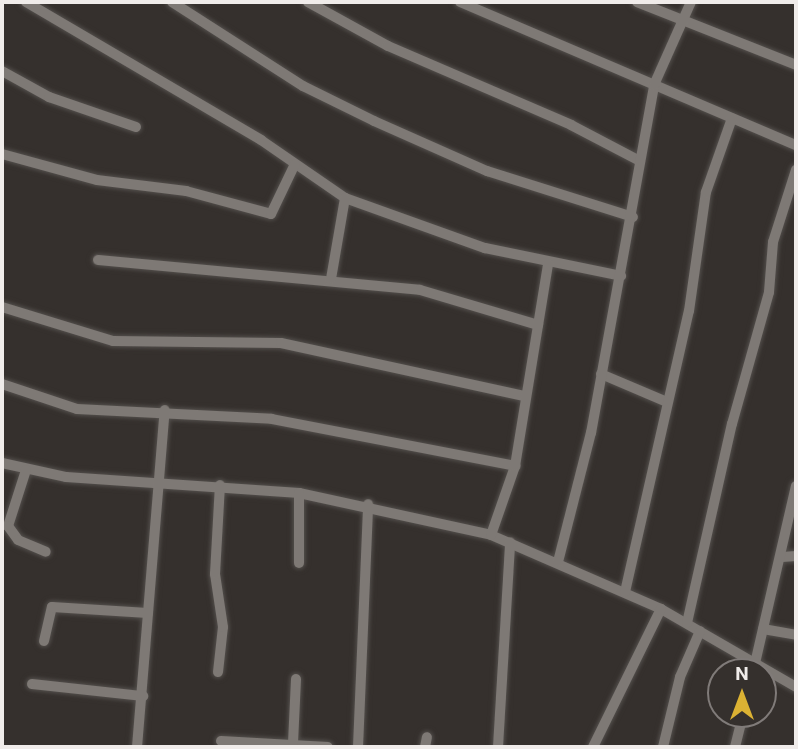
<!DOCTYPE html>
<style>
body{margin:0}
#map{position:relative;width:798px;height:749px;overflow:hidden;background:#35302d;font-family:Roboto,sans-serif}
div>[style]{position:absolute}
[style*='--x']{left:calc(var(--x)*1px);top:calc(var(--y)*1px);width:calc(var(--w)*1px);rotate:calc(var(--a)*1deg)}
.roads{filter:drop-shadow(0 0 2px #534f4c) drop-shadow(0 0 2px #534f4c)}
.minor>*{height:10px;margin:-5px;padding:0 5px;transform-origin:5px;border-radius:5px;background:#7e7975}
span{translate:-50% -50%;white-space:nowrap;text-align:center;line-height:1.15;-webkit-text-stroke:5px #35302d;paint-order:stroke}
.frame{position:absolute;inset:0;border:4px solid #f0ecea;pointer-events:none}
.north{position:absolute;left:707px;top:658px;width:70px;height:70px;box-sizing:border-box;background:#35302d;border:2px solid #807b79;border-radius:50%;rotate:0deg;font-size:19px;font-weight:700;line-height:28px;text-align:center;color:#f0ecea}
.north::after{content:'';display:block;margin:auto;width:24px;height:32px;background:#dcb233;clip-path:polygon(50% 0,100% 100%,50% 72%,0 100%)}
</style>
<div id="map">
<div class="roads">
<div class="minor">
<div style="--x:26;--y:2;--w:273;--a:30.4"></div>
<div style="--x:261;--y:140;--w:102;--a:34.6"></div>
<div style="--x:345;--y:198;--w:149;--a:19.7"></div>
<div style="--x:485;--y:248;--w:139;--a:11.6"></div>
<div style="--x:172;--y:2;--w:156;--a:32.7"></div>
<div style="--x:303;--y:86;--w:79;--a:26.2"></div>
<div style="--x:374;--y:121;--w:124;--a:23.9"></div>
<div style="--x:487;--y:171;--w:153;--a:17.5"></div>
<div style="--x:308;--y:2;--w:91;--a:28.8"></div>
<div style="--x:388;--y:46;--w:199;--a:23.3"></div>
<div style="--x:571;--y:125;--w:78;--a:27.6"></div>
<div style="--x:460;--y:2;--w:365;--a:23.1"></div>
<div style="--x:637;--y:2;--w:171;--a:21.6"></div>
<div style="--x:2;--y:71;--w:54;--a:29"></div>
<div style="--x:49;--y:97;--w:92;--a:19"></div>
<div style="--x:2;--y:154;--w:98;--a:15.3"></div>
<div style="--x:97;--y:180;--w:90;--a:7"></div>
<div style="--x:186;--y:191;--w:88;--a:15.1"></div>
<div style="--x:271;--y:214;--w:55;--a:-64.4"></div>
<div style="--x:98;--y:260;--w:323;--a:5.3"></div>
<div style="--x:420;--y:290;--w:123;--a:16.5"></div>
<div style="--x:331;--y:279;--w:82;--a:-80.2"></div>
<div style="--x:2;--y:307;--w:116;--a:17"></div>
<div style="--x:113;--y:341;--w:168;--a:0.7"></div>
<div style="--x:281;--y:343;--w:250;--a:12.3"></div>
<div style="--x:601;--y:374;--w:72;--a:23"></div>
<div style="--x:2;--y:384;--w:79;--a:18.4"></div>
<div style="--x:77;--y:409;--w:195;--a:2.9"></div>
<div style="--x:272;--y:419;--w:248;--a:10.9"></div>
<div style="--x:2;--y:463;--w:66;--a:12.3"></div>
<div style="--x:66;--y:477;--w:234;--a:3.9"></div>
<div style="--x:299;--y:493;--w:197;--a:12.3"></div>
<div style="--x:491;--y:535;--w:185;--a:23.5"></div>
<div style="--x:661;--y:609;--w:156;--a:30"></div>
<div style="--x:26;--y:470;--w:59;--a:107.8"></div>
<div style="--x:8;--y:526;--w:17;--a:54"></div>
<div style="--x:18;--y:540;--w:30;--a:23"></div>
<div style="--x:299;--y:493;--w:70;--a:90"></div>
<div style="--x:491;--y:535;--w:73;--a:-70.8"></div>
<div style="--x:515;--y:466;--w:205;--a:-80.7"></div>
<div style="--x:782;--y:557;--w:14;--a:-4"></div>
<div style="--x:558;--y:562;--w:133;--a:-75.7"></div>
<div style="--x:591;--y:433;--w:354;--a:-79.7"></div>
<div style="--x:654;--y:85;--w:91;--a:-66"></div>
<div style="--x:625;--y:592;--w:288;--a:-77.2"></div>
<div style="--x:689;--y:311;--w:120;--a:-81.9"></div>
<div style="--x:706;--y:192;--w:78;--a:-70.6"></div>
<div style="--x:687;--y:623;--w:204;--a:-77.3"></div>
<div style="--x:732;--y:424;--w:137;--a:-74.3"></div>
<div style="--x:769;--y:292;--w:50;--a:-85.4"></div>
<div style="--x:773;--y:242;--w:76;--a:-72.3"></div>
<div style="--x:763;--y:629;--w:34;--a:10"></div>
<div style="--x:44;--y:641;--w:35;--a:-77"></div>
<div style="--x:52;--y:607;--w:96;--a:3.6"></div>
<div style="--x:218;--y:672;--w:45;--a:-83.7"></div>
<div style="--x:223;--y:627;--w:54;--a:-98.6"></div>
<div style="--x:215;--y:574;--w:89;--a:-86.8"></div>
<div style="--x:753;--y:672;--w:191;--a:-77"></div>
<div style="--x:32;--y:684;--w:112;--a:6.2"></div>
<div style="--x:221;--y:741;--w:107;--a:3.2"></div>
<div style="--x:293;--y:743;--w:64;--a:-87.3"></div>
<div style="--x:137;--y:747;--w:338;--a:-85.3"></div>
<div style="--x:358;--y:747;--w:243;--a:-87.6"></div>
<div style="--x:425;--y:747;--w:10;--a:-79"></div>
<div style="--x:498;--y:747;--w:205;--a:-86.6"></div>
<div style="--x:593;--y:747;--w:154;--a:-63.8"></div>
<div style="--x:663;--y:747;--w:72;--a:-76.3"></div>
<div style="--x:680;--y:677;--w:50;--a:-66.5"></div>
<div style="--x:735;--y:747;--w:34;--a:-76"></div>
</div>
</div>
<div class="frame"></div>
<div class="north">N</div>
</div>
